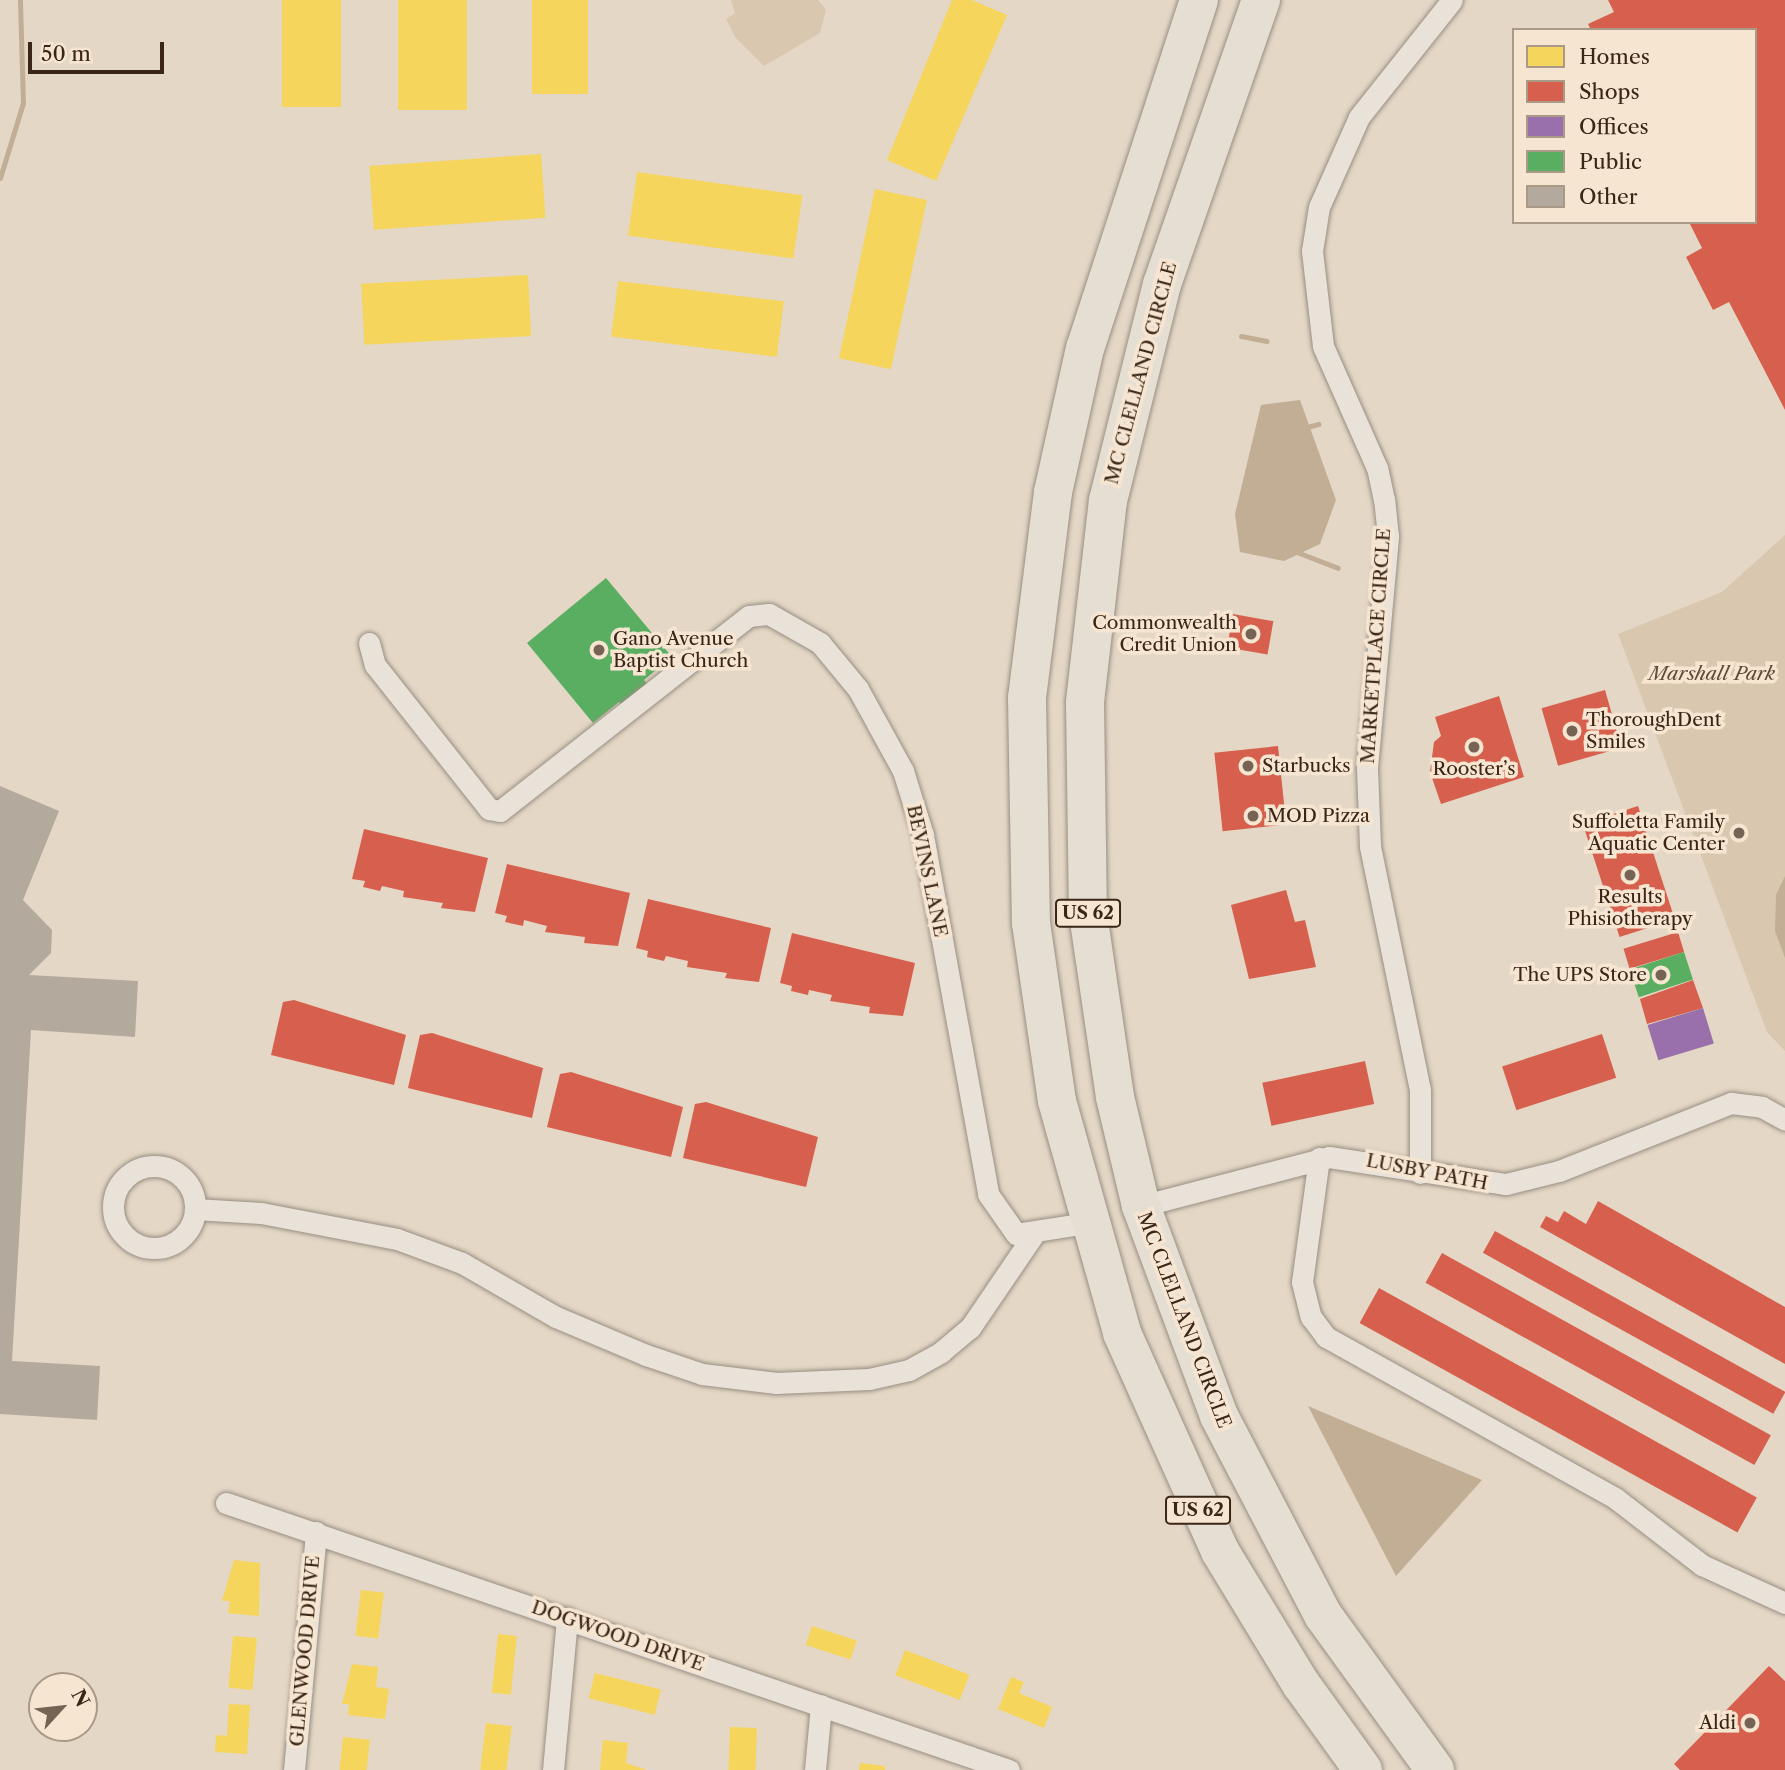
<!DOCTYPE html>
<meta charset="utf-8">
<style>
body{margin:0}
#map{position:relative;width:1785px;height:1770px;overflow:hidden;background:#e4d7c5;font-family:"Libre Caslon Text",serif}
div>[style]{position:absolute}
[style*='--x']{left:calc(var(--x)*1px);top:calc(var(--y)*1px);width:calc(var(--w)*1px);rotate:calc(var(--a)*1deg)}
.green>*{inset:0;background:#dac7af}
.water>*{inset:0;background:#c2ae95}
.homes>*{inset:0;background:#f6d55c;transform-origin:0 0}
.shops>*{inset:0;background:#d6604d;transform-origin:0 0}
.offices>*{inset:0;background:#9970ab;transform-origin:0 0}
.public>*{inset:0;background:#5aae61;transform-origin:0 0}
.stream>*{height:5px;margin:-2.5px;padding:0 2.5px;transform-origin:2.5px;border-radius:2.5px;background:#c2ae95}
.building>*{inset:0;background:#b3a99c}
.roads{filter:drop-shadow(0 0 2px #998e82) drop-shadow(0 0 2px #998e82)}
.street>*{height:21px;margin:-10.5px;padding:0 10.5px;transform-origin:10.5px;border-radius:10.5px;background:#e9e2d9}
.street>.ring{margin:-10.5px;padding:0;box-sizing:content-box;background:none;border:21px solid #e9e2d9;border-radius:50%}
.highway>*{height:38px;margin:-19px;padding:0 19px;transform-origin:19px;border-radius:19px;background:#e5ded3}
.dots>*{width:19px;height:19px;translate:-50% -50%;box-sizing:border-box;border:4px solid #f6e6d1;border-radius:50%}
span{translate:-50% -50%;white-space:nowrap;text-align:center;line-height:1.15;-webkit-text-stroke:7px #f6e6d1;paint-order:stroke}
.shield-label span{padding:2px 5px;background:#f6e6d1;border:2px solid;border-radius:5px;-webkit-text-stroke-width:0}
.shield-label{font-size:18px;color:#3b2517;font-weight:700}
.street-label{font-size:19px;color:#3b2517}
.poi-label{font-size:19px;color:#3b2517}
.right{translate:-100% -50%;text-align:right}
.left{translate:0 -50%;text-align:left}
.park-label{font-size:19px;color:#614a38;font-style:italic}
.legend{position:absolute;left:1512px;top:28px;width:245px;height:196px;box-sizing:border-box;background:#f6e6d1;border:2px solid #ab9987;margin:0;padding:9px 12px;list-style:none;font-size:21px;color:#3b2517}
.legend li{display:flex;align-items:center;gap:14px;height:35px}
.legend b{width:35px;border:2px solid #ab9987}
.north{position:absolute;left:28px;top:1672px;width:70px;height:70px;box-sizing:border-box;background:#f6e6d1;border:2px solid #ab9987;border-radius:50%;rotate:63deg;font-size:19px;font-weight:700;line-height:28px;text-align:center;color:#3b2517}
.north::after{content:'';display:block;margin:auto;width:24px;height:32px;background:#766354;clip-path:polygon(50% 0,100% 100%,50% 72%,0 100%)}
.scale{position:absolute;left:28px;top:42px;width:136px;height:32px;box-sizing:border-box;border:4px solid #3b2517;border-top:0;padding-left:9px;font-size:21px;line-height:24px;white-space:nowrap;color:#3b2517;-webkit-text-stroke:5px #f6e6d1;paint-order:stroke}
</style>
<div id="map">
<div class="green">
<div style="clip-path:polygon(731px 0,818px 0,826px 10px,820px 33px,764px 66px,735px 37px,726px 19px,735px 13px)"></div>
<div style="clip-path:polygon(1785px 535px,1785px 1051px,1767px 1032px,1618px 634px,1722px 592px)"></div>
</div>
<div class="water">
<div style="clip-path:polygon(1300px 400px,1336px 500px,1320px 544px,1284px 561px,1240px 552px,1235px 514px,1261px 405px)"></div>
<div style="clip-path:polygon(1785px 876px,1785px 958px,1775px 931px,1776px 895px)"></div>
<div style="clip-path:polygon(1308px 1406px,1482px 1480px,1396px 1576px)"></div>
</div>
<div class="homes">
<div style="left:282px;top:0;width:59px;height:107px"></div>
<div style="left:398px;top:0;width:69px;height:110px"></div>
<div style="left:532px;top:0;width:56px;height:94px"></div>
<div style="clip-path:polygon(952px 0,972px 0,1007px 15px,936px 181px,887px 160px)"></div>
<div style="left:541px;top:154px;width:64px;height:172px;rotate:86deg"></div>
<div style="left:637px;top:172px;width:167px;height:64px;rotate:8deg"></div>
<div style="left:875px;top:189px;width:53px;height:173px;rotate:12deg"></div>
<div style="left:528px;top:275px;width:61px;height:167px;rotate:87deg"></div>
<div style="left:618px;top:281px;width:167px;height:56px;rotate:7deg"></div>
<div style="clip-path:polygon(234px 1560px,260px 1563px,259px 1616px,228px 1613px,230px 1601px,222px 1601px)"></div>
<div style="left:361px;top:1590px;width:23px;height:46px;rotate:7deg"></div>
<div style="left:812px;top:1626px;width:47px;height:20px;rotate:18deg"></div>
<div style="left:498px;top:1634px;width:19px;height:59px;rotate:6deg"></div>
<div style="left:233px;top:1636px;width:24px;height:52px;rotate:5deg"></div>
<div style="left:905px;top:1650px;width:69px;height:27px;rotate:21deg"></div>
<div style="clip-path:polygon(352px 1664px,378px 1667px,376px 1687px,389px 1689px,385px 1719px,348px 1715px,349px 1704px,342px 1704px)"></div>
<div style="left:595px;top:1673px;width:68px;height:26px;rotate:14deg"></div>
<div style="clip-path:polygon(1011px 1677px,1024px 1682px,1019px 1693px,1052px 1707px,1044px 1728px,998px 1709px)"></div>
<div style="clip-path:polygon(229px 1704px,250px 1705px,247px 1754px,215px 1752px,216px 1735px,227px 1736px)"></div>
<div style="left:486px;top:1723px;width:26px;height:47px;rotate:7deg"></div>
<div style="left:730px;top:1727px;width:27px;height:43px;rotate:2deg"></div>
<div style="left:343px;top:1737px;width:27px;height:33px;rotate:6deg"></div>
<div style="clip-path:polygon(603px 1740px,628px 1743px,626px 1763px,647px 1770px,600px 1770px)"></div>
<div style="clip-path:polygon(860px 1763px,885px 1766px,885px 1770px,859px 1770px)"></div>
</div>
<div class="shops">
<div style="clip-path:polygon(1608px 0,1785px 0,1785px 410px,1729px 302px,1713px 310px,1686px 257px,1702px 248px,1689px 222px,1755px 222px,1755px 30px,1591px 30px,1588px 24px,1614px 12px)"></div>
<div style="left:1233px;top:614px;width:41px;height:34px;rotate:10deg"></div>
<div style="left:1605px;top:690px;width:60px;height:66px;rotate:74deg"></div>
<div style="clip-path:polygon(1499px 696px,1524px 777px,1441px 804px,1430px 772px,1434px 742px,1441px 736px,1435px 717px)"></div>
<div style="left:1278px;top:746px;width:79px;height:64px;rotate:84deg"></div>
<div style="left:1638px;top:806px;width:119px;height:58px;rotate:72deg"></div>
<div style="clip-path:polygon(364px 829px,488px 858px,475px 912px,441px 908px,443px 903px,403px 897px,404px 891px,382px 886px,380px 891px,363px 887px,365px 881px,352px 879px)"></div>
<div style="clip-path:polygon(507px 864px,630px 893px,618px 946px,584px 943px,585px 937px,545px 932px,547px 926px,524px 920px,523px 926px,505px 922px,507px 916px,495px 913px)"></div>
<div style="clip-path:polygon(1286px 890px,1295px 922px,1305px 920px,1316px 967px,1249px 979px,1231px 905px)"></div>
<div style="clip-path:polygon(648px 899px,771px 928px,759px 982px,725px 978px,727px 973px,687px 967px,688px 961px,666px 956px,664px 961px,647px 957px,648px 951px,636px 948px)"></div>
<div style="left:1678px;top:932px;width:21px;height:57px;rotate:73deg"></div>
<div style="clip-path:polygon(792px 933px,915px 963px,903px 1016px,869px 1013px,870px 1007px,830px 1001px,832px 995px,809px 990px,808px 995px,791px 991px,792px 986px,780px 983px)"></div>
<div style="clip-path:polygon(1693px 980px,1703px 1008px,1647px 1024px,1640px 999px)"></div>
<div style="clip-path:polygon(294px 1000px,406px 1035px,394px 1085px,271px 1055px,283px 1002px)"></div>
<div style="clip-path:polygon(432px 1033px,543px 1068px,532px 1118px,408px 1088px,420px 1035px)"></div>
<div style="left:1602px;top:1034px;width:46px;height:105px;rotate:72deg"></div>
<div style="left:1365px;top:1061px;width:44px;height:105px;rotate:78deg"></div>
<div style="clip-path:polygon(571px 1072px,683px 1107px,671px 1157px,547px 1127px,560px 1074px)"></div>
<div style="clip-path:polygon(706px 1102px,818px 1137px,806px 1187px,683px 1158px,695px 1104px)"></div>
<div style="clip-path:polygon(1598px 1201px,1785px 1307px,1785px 1364px,1540px 1227px,1546px 1216px,1558px 1222px,1564px 1211px,1586px 1224px)"></div>
<div style="left:1495px;top:1231px;width:332px;height:25px;rotate:29deg"></div>
<div style="left:1442px;top:1253px;width:376px;height:34px;rotate:29deg"></div>
<div style="left:1379px;top:1288px;width:432px;height:40px;rotate:29deg"></div>
<div style="clip-path:polygon(1769px 1666px,1785px 1681px,1785px 1770px,1680px 1770px,1674px 1764px)"></div>
</div>
<div class="offices">
<div style="left:1703px;top:1008px;width:37px;height:58px;rotate:73deg"></div>
</div>
<div class="public">
<div style="clip-path:polygon(606px 578px,672px 657px,644px 680px,659px 698px,633px 719px,619px 702px,593px 723px,527px 643px)"></div>
<div style="left:1684px;top:952px;width:29px;height:57px;rotate:72deg"></div>
</div>
<div class="stream">
<div style="--x:0;--y:178;--w:78;--a:-73"></div>
<div style="--x:23;--y:103;--w:103;--a:-91.7"></div>
<div style="--x:1241;--y:336;--w:26;--a:11"></div>
<div style="--x:1304;--y:428;--w:15;--a:-16"></div>
<div style="--x:1294;--y:551;--w:47;--a:21.1"></div>
</div>
<div class="building">
<div style="clip-path:polygon(0 786px,59px 811px,23px 900px,52px 930px,51px 953px,29px 975px,138px 981px,135px 1037px,31px 1030px,12px 1361px,100px 1366px,97px 1420px,0 1414px)"></div>
</div>
<div class="roads">
<div class="street">
<div style="--x:369;--y:643;--w:23;--a:75"></div>
<div style="--x:375;--y:665;--w:184;--a:51.6"></div>
<div style="--x:489;--y:809;--w:11;--a:10"></div>
<div style="--x:500;--y:811;--w:316;--a:-38.1"></div>
<div style="--x:749;--y:616;--w:20;--a:-6"></div>
<div style="--x:769;--y:614;--w:59;--a:29.6"></div>
<div style="--x:820;--y:643;--w:60;--a:50.4"></div>
<div style="--x:858;--y:689;--w:94;--a:61.2"></div>
<div style="--x:903;--y:771;--w:67;--a:72.6"></div>
<div style="--x:923;--y:835;--w:365;--a:79.7"></div>
<div style="--x:988;--y:1194;--w:49;--a:55"></div>
<div style="--x:1016;--y:1234;--w:72;--a:-8.8"></div>
<div style="--x:1319;--y:1158;--w:125;--a:97.8"></div>
<div style="--x:1302;--y:1282;--w:36;--a:76"></div>
<div style="--x:1311;--y:1317;--w:25;--a:53"></div>
<div style="--x:1326;--y:1337;--w:331;--a:29.1"></div>
<div style="--x:1615;--y:1498;--w:110;--a:37.6"></div>
<div style="--x:1702;--y:1565;--w:91;--a:24.6"></div>
<div class="ring" style="left:113px;top:1166px;width:61px;height:61px"></div>
<div style="--x:1420;--y:1173;--w:83;--a:-90"></div>
<div style="--x:1420;--y:1090;--w:249;--a:-101.6"></div>
<div style="--x:1370;--y:846;--w:78;--a:-92.2"></div>
<div style="--x:1367;--y:768;--w:233;--a:-84.8"></div>
<div style="--x:1388;--y:536;--w:36;--a:-96"></div>
<div style="--x:1384;--y:500;--w:33;--a:-102"></div>
<div style="--x:1377;--y:468;--w:133;--a:-113.9"></div>
<div style="--x:1323;--y:346;--w:96;--a:-96.6"></div>
<div style="--x:1312;--y:251;--w:45;--a:-81"></div>
<div style="--x:1319;--y:207;--w:98;--a:-66"></div>
<div style="--x:1359;--y:117;--w:149;--a:-51.5"></div>
<div style="--x:1141;--y:1206;--w:194;--a:-14.6"></div>
<div style="--x:1329;--y:1157;--w:179;--a:8.7"></div>
<div style="--x:1506;--y:1184;--w:55;--a:-13.8"></div>
<div style="--x:1559;--y:1171;--w:185;--a:-21.6"></div>
<div style="--x:1731;--y:1103;--w:31;--a:7"></div>
<div style="--x:1762;--y:1107;--w:26;--a:29"></div>
<div style="--x:195;--y:1209;--w:66;--a:3.5"></div>
<div style="--x:261;--y:1213;--w:138;--a:10.8"></div>
<div style="--x:397;--y:1239;--w:69;--a:20.3"></div>
<div style="--x:462;--y:1263;--w:108;--a:29.9"></div>
<div style="--x:556;--y:1317;--w:98;--a:22.9"></div>
<div style="--x:646;--y:1355;--w:59;--a:18.7"></div>
<div style="--x:702;--y:1374;--w:75;--a:6.9"></div>
<div style="--x:776;--y:1383;--w:93;--a:-2.5"></div>
<div style="--x:869;--y:1379;--w:41;--a:-12.7"></div>
<div style="--x:909;--y:1370;--w:37;--a:-29"></div>
<div style="--x:941;--y:1352;--w:38;--a:-40"></div>
<div style="--x:970;--y:1328;--w:114;--a:-55.8"></div>
<div style="--x:226;--y:1503;--w:827;--a:18.83"></div>
<div style="--x:294;--y:1770;--w:239;--a:-84.7"></div>
<div style="--x:553;--y:1770;--w:153;--a:-84.7"></div>
<div style="--x:815;--y:1770;--w:65;--a:-84.7"></div>
</div>
<div class="highway">
<div style="--x:1199;--y:0;--w:366;--a:108.1"></div>
<div style="--x:1085;--y:348;--w:148;--a:102.5"></div>
<div style="--x:1053;--y:492;--w:208;--a:97.2"></div>
<div style="--x:1027;--y:698;--w:225;--a:89"></div>
<div style="--x:1031;--y:923;--w:180;--a:81.7"></div>
<div style="--x:1057;--y:1101;--w:241;--a:74.3"></div>
<div style="--x:1122;--y:1333;--w:239;--a:65.8"></div>
<div style="--x:1220;--y:1551;--w:156;--a:58.7"></div>
<div style="--x:1301;--y:1684;--w:106;--a:54.2"></div>
<div style="--x:1261;--y:0;--w:301;--a:109.2"></div>
<div style="--x:1162;--y:284;--w:223;--a:104"></div>
<div style="--x:1108;--y:500;--w:204;--a:96.5"></div>
<div style="--x:1085;--y:703;--w:211;--a:89.2"></div>
<div style="--x:1088;--y:914;--w:185;--a:81.6"></div>
<div style="--x:1115;--y:1097;--w:112;--a:76.6"></div>
<div style="--x:1141;--y:1206;--w:224;--a:69.6"></div>
<div style="--x:1219;--y:1416;--w:225;--a:62.4"></div>
<div style="--x:1323;--y:1615;--w:191;--a:54.1"></div>
</div>
</div>
<div class="dots">
<div style="left:1251px;top:634px;background:#766354"></div>
<div style="left:599px;top:650px;background:#766354"></div>
<div style="left:1572px;top:731px;background:#766354"></div>
<div style="left:1474px;top:747px;background:#766354"></div>
<div style="left:1248px;top:766px;background:#766354"></div>
<div style="left:1253px;top:816px;background:#766354"></div>
<div style="left:1739px;top:833px;background:#766354"></div>
<div style="left:1630px;top:875px;background:#766354"></div>
<div style="left:1661px;top:975px;background:#766354"></div>
<div style="left:1750px;top:1723px;background:#766354"></div>
</div>
<div class="shield-label">
<span style="left:1088px;top:913px">US 62</span>
<span style="left:1198px;top:1510px">US 62</span>
</div>
<div class="street-label">
<span style="left:1141px;top:373px;rotate:-75deg">MC CLELLAND CIRCLE</span>
<span style="left:1376px;top:646px;rotate:-86deg">MARKETPLACE CIRCLE</span>
<span style="left:927px;top:871px;rotate:78deg">BEVINS LANE</span>
<span style="left:1427px;top:1172px;rotate:11deg">LUSBY PATH</span>
<span style="left:1184px;top:1320px;rotate:69deg">MC CLELLAND CIRCLE</span>
<span style="left:618px;top:1636px;rotate:19deg">DOGWOOD DRIVE</span>
<span style="left:305px;top:1651px;rotate:-85deg">GLENWOOD DRIVE</span>
</div>
<div class="poi-label">
<span class="right" style="left:1237px;top:634px">Commonwealth<br>Credit Union</span>
<span class="left" style="left:613px;top:650px">Gano Avenue<br>Baptist Church</span>
<span class="left" style="left:1586px;top:731px">ThoroughDent<br>Smiles</span>
<span class="left" style="left:1262px;top:766px">Starbucks</span>
<span style="left:1474px;top:769px">Rooster’s</span>
<span class="left" style="left:1267px;top:816px">MOD Pizza</span>
<span class="right" style="left:1725px;top:833px">Suffoletta Family<br>Aquatic Center</span>
<span style="left:1630px;top:908px">Results<br>Phisiotherapy</span>
<span class="right" style="left:1647px;top:975px">The UPS Store</span>
<span class="right" style="left:1736px;top:1723px">Aldi</span>
</div>
<div class="park-label">
<span style="left:1712px;top:674px">Marshall Park</span>
</div>
<ul class="legend">
<li><b style="height:19px;background:#f6d55c"></b>Homes</li>
<li><b style="height:19px;background:#d6604d"></b>Shops</li>
<li><b style="height:19px;background:#9970ab"></b>Offices</li>
<li><b style="height:19px;background:#5aae61"></b>Public</li>
<li><b style="height:19px;background:#b3a99c"></b>Other</li>
</ul>
<div class="north">N</div>
<div class="scale">50 m</div>
</div>
